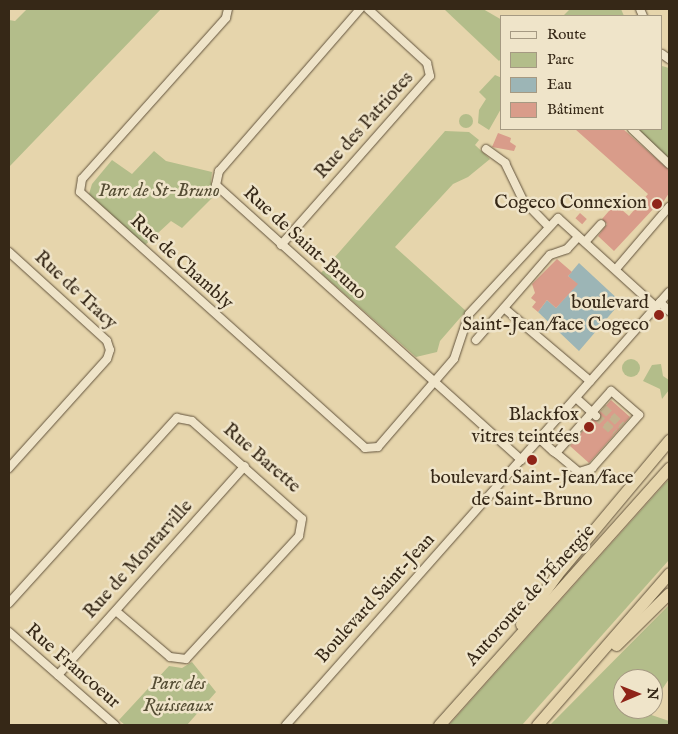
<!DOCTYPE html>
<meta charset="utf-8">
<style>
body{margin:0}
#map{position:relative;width:678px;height:734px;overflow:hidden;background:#e6d5ac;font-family:"IM FELL English",serif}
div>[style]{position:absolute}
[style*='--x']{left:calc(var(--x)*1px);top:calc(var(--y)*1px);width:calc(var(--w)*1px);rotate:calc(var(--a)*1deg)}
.green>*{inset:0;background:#b3bd8a}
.round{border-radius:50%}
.water>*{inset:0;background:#9cb5b6}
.building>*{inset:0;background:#d99c8a;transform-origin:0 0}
.minor-tunnel>*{height:8px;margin-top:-4px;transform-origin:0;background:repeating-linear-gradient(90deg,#c3b28e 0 8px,transparent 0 12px)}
.roads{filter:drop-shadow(0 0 1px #62533c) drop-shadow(0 0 1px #62533c)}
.minor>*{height:8px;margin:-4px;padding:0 4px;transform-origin:4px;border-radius:4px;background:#efe4c9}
.highway>*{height:11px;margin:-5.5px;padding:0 5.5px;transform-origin:5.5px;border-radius:5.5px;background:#e6d5ac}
.dots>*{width:14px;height:14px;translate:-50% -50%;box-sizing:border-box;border:2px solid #efe4c9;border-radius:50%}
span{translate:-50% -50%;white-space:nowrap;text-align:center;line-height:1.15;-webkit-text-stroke:5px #efe4c9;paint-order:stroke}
.street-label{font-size:19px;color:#362817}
.park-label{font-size:19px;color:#554d34;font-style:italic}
.poi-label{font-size:19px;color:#362817}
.right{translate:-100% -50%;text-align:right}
.frame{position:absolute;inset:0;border:10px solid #362817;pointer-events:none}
.legend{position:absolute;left:500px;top:15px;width:162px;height:115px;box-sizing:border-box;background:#efe4c9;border:1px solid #a59982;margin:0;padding:6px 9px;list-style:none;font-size:15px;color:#362817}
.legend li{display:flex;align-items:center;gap:10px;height:25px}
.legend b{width:25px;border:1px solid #a59982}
.north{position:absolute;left:613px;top:669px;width:50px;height:50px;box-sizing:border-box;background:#efe4c9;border:1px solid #a59982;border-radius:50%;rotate:89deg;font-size:14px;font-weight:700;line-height:20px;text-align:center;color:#362817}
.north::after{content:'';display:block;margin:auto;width:18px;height:22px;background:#8f2418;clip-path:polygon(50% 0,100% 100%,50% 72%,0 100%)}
</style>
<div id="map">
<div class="green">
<div style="clip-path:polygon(27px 9px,161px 9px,9px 167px,9px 20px,15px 21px)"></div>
<div style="clip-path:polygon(444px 9px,483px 9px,502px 20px,502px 58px,499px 61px)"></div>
<div style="clip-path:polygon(570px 9px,621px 9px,624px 16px,563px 16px)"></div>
<div style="clip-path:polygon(662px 66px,669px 68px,669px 160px,634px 129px,662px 129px)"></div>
<div style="clip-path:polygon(495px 75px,502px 78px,502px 107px,489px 130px,478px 123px,479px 110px,486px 99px,479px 92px)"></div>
<div class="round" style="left:459px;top:114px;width:14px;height:14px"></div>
<div style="clip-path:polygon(445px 131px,469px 132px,479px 140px,475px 145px,490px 159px,468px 177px,453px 184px,395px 247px,466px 311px,440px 341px,437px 352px,416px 357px,321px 273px)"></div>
<div style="clip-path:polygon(154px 151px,166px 161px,212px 172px,211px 182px,216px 194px,182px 228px,171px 221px,145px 245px,89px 194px,92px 184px,112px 160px,132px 174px)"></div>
<div class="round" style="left:622px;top:359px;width:18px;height:18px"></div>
<div style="clip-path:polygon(661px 364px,663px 376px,669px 380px,669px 390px,662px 399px,660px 389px,643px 381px,652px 365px)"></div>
<div style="clip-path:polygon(669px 479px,669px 560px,522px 725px,449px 725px)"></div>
<div style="clip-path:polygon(669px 605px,669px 679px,661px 691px,653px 692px,653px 679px,623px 679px,623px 709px,634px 709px,669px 721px,669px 725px,550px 725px)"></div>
<div style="clip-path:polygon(192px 662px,216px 692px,187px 725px,125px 725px,119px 720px,169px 666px,182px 668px)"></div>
</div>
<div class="water">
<div style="clip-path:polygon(579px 263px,621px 302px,579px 351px,538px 312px,547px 300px,556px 308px,577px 284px,568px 276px)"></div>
</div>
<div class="building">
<div style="clip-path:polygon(575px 129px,623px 129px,669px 170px,669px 193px,662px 204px,658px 208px,656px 206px,614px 251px,598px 236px,607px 224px,602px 219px,615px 204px,629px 216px,648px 194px)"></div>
<div style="clip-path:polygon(498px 133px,511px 138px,510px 142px,516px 146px,514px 151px,492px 147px)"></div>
<div style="left:580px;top:213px;width:9px;height:7px;rotate:41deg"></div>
<div style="clip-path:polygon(557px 259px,572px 272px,568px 276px,578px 284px,556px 308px,547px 300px,538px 312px,532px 307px,536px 302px,531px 298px,535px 293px,532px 284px)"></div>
<div style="clip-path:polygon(611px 400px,630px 417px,589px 463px,570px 446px,592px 420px,600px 419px,600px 412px)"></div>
</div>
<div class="minor-tunnel">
<div style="--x:603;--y:408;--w:26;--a:43"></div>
<div style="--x:596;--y:416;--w:25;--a:42"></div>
</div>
<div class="roads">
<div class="minor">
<div style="--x:228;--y:9;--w:9;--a:103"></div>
<div style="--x:226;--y:18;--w:216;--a:131.8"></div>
<div style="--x:82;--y:179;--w:13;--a:99"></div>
<div style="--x:80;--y:192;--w:383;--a:41.9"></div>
<div style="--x:365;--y:448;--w:13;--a:-4"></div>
<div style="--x:378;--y:447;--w:116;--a:-49.2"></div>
<div style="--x:454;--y:359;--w:47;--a:-71.6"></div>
<div style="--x:469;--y:314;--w:131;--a:-47.2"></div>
<div style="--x:558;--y:218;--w:132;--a:42.2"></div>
<div style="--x:360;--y:9;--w:215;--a:131"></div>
<div style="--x:219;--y:171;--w:14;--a:102"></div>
<div style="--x:216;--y:185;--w:411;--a:42"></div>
<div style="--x:640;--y:9;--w:8;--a:67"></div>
<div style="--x:662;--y:54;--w:9;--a:36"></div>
<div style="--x:632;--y:129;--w:51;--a:43.4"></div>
<div style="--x:486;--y:149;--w:24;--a:36"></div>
<div style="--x:505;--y:163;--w:41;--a:64.1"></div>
<div style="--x:523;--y:200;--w:36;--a:46"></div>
<div style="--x:585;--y:242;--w:24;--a:-48"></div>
<div style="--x:281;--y:245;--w:225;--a:-48.6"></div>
<div style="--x:430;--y:76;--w:13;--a:-103"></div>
<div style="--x:427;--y:63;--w:80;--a:-137.5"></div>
<div style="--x:9;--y:252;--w:132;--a:42.2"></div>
<div style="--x:107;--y:341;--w:9;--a:72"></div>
<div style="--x:110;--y:350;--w:9;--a:108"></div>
<div style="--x:107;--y:359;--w:147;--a:132"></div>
<div style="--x:616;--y:269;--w:82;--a:-49.5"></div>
<div style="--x:660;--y:302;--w:13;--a:45"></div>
<div style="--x:504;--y:308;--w:113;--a:40.3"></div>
<div style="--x:476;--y:340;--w:113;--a:-49"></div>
<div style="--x:550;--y:255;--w:18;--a:-19"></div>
<div style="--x:567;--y:249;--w:16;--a:-47"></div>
<div style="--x:576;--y:398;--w:27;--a:42"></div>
<div style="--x:540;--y:439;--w:18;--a:43"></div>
<div style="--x:553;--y:451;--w:4;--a:34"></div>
<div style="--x:556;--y:453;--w:30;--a:40"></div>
<div style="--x:579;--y:472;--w:14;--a:-17"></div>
<div style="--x:592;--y:468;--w:71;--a:-48.4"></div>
<div style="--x:639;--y:415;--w:37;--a:-139"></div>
<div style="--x:611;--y:391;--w:83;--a:131.6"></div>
<div style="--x:9;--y:603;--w:250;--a:-47.8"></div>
<div style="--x:177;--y:418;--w:15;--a:11"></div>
<div style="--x:192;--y:421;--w:147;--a:41.7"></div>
<div style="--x:302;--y:519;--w:17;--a:100"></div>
<div style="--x:299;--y:536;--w:167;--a:132.6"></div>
<div style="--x:186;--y:659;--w:16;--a:-173"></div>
<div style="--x:170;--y:657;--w:71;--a:-139.6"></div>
<div style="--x:9;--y:632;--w:141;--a:41.3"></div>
<div style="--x:58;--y:675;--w:280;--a:-48.2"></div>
<div style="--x:286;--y:725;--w:578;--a:-48.51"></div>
</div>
<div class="highway">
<div style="--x:521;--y:624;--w:62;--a:-54.2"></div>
<div style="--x:557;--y:574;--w:175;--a:-50.1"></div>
<div style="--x:616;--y:645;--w:74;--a:-44.5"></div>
<div style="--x:439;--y:725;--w:345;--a:-48.2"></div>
<div style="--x:537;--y:725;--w:201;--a:-49"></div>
</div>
</div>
<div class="dots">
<div style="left:657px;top:204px;background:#8f2418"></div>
<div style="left:659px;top:315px;background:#8f2418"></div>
<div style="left:589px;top:427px;background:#8f2418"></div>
<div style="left:532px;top:460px;background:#8f2418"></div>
</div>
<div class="street-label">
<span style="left:365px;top:126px;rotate:-48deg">Rue des Patriotes</span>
<span style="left:304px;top:244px;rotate:42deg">Rue de Saint-Bruno</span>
<span style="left:181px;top:263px;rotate:42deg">Rue de Chambly</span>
<span style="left:75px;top:291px;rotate:43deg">Rue de Tracy</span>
<span style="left:261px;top:459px;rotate:41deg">Rue Barette</span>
<span style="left:139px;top:560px;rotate:-48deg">Rue de Montarville</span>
<span style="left:531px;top:596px;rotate:-48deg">Autoroute de l'Énergie</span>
<span style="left:376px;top:599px;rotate:-48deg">Boulevard Saint-Jean</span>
<span style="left:72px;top:667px;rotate:41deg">Rue Francoeur</span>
</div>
<div class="park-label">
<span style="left:159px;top:192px">Parc de St-Bruno</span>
<span style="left:178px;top:696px">Parc des<br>Ruisseaux</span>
</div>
<div class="poi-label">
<span class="right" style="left:647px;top:204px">Cogeco Connexion</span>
<span class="right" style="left:649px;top:315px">boulevard<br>Saint-Jean/face Cogeco</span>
<span class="right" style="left:579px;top:427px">Blackfox<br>vitres teintées</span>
<span style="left:532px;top:490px">boulevard Saint-Jean/face<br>de Saint-Bruno</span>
</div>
<div class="frame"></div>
<ul class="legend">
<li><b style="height:6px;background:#efe4c9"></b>Route</li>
<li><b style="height:14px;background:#b3bd8a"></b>Parc</li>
<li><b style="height:14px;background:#9cb5b6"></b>Eau</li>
<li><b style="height:14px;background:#d99c8a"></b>Bâtiment</li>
</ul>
<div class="north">N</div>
</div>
